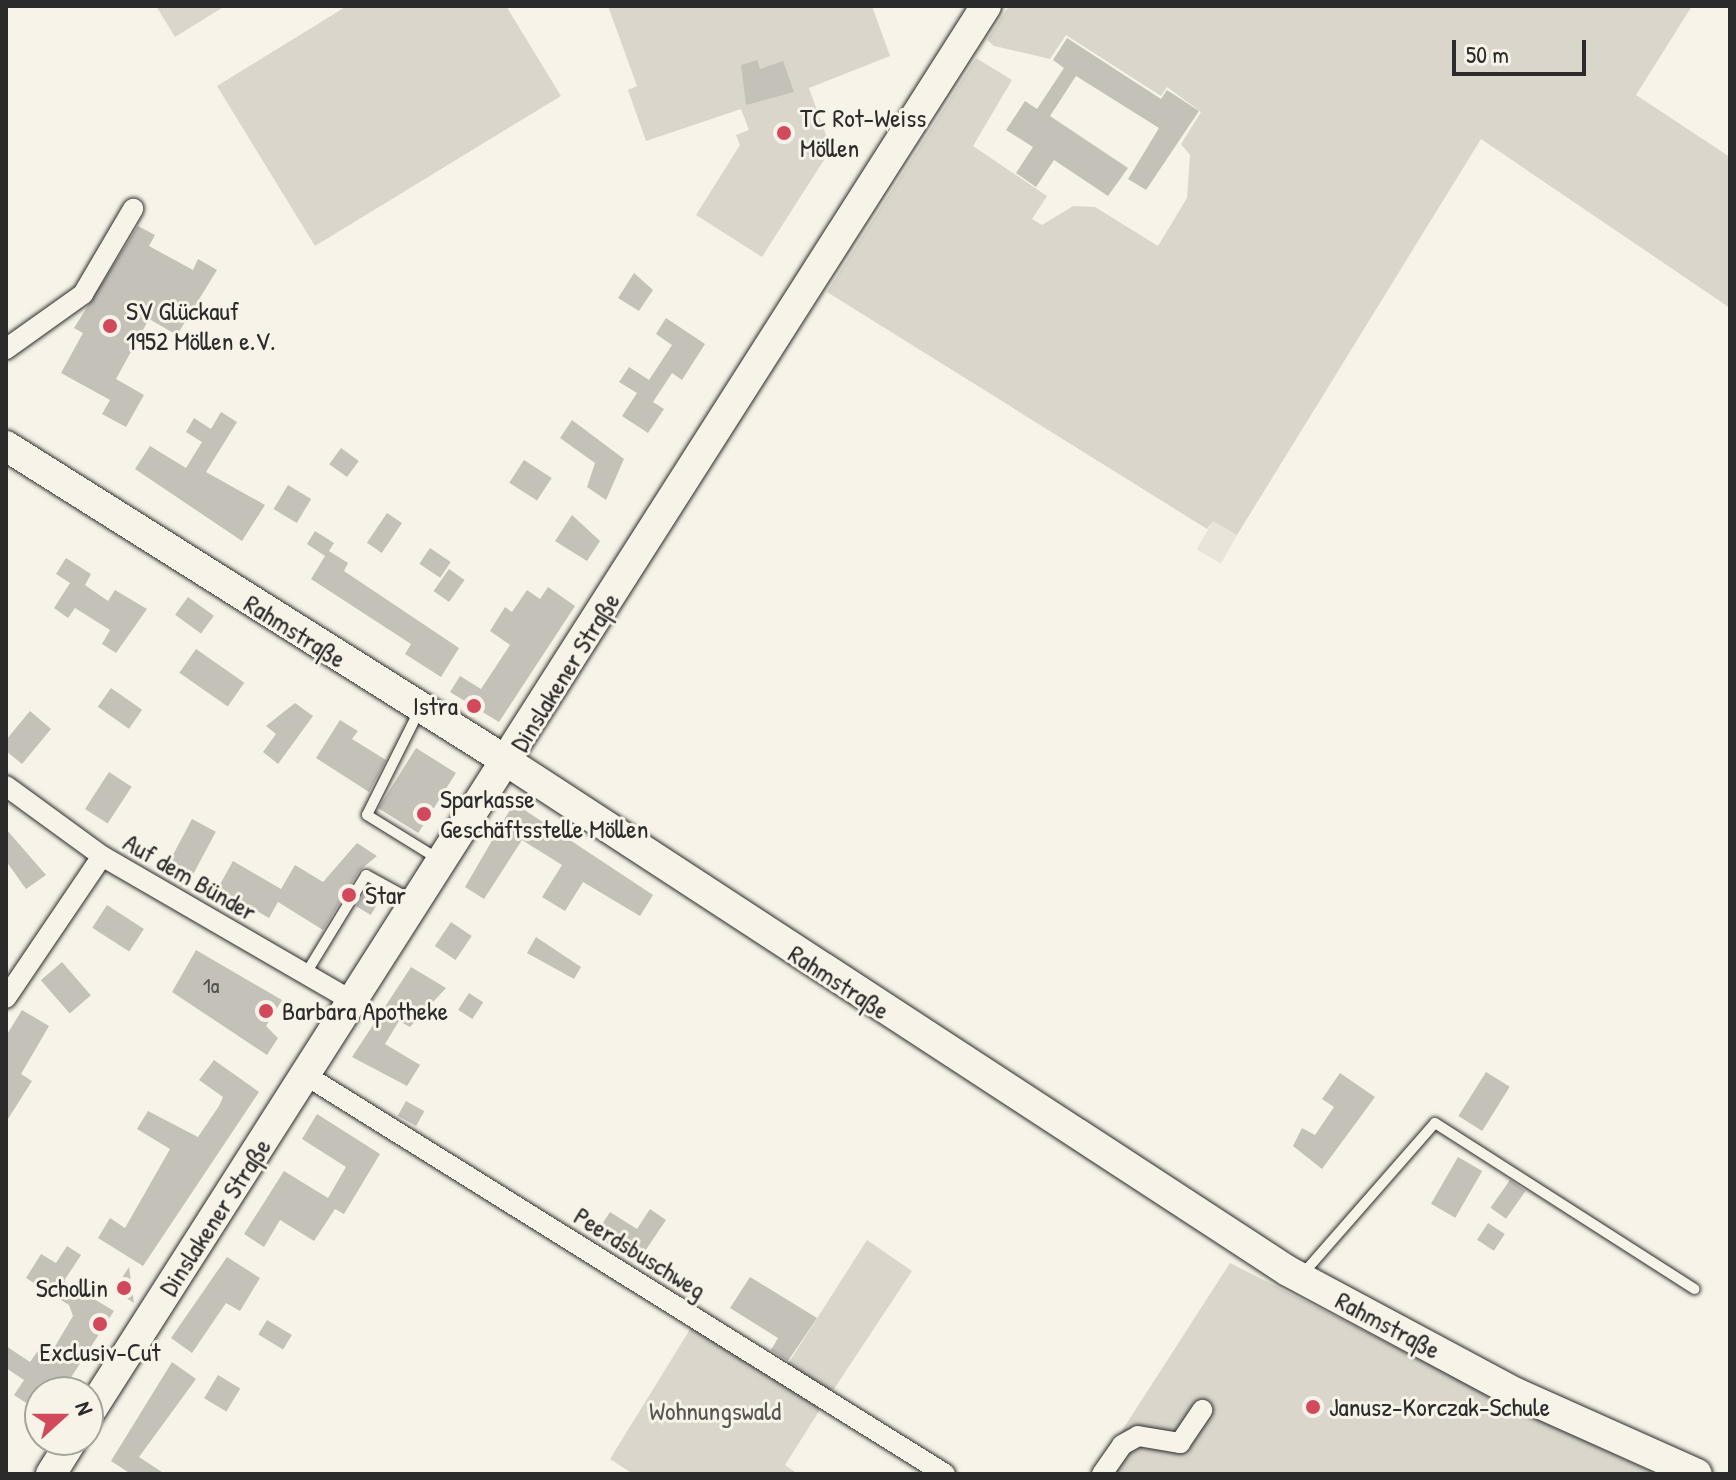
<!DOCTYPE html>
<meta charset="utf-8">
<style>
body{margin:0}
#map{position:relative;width:1736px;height:1480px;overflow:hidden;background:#f7f3e8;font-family:"Patrick Hand",sans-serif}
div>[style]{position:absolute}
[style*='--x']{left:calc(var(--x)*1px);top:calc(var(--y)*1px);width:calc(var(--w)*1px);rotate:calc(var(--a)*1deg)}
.built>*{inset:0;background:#e8e4da;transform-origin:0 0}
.green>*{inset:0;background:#dad6cc}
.building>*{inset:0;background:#c4c1b9;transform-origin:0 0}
.roads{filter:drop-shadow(0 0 2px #2b2b2b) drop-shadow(0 0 2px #2b2b2b)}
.service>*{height:10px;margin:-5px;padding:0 5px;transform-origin:5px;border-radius:5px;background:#f7f3e8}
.minor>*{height:20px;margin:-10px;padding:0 10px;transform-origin:10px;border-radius:10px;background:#f7f3e8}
.secondary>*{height:30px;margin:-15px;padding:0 15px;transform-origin:15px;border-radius:15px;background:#f7f3e8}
.dots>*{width:22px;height:22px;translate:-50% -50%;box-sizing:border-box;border:4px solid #f7f3e8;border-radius:50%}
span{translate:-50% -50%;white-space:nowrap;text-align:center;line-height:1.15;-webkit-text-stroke:6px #f7f3e8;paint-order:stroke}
.number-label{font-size:22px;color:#51504e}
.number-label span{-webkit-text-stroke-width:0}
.poi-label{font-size:26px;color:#2b2b2b}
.left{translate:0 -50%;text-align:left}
.right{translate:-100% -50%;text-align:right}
.street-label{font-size:26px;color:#2b2b2b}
.park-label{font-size:26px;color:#575653}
.frame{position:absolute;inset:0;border:8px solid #2b2b2b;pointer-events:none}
.north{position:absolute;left:24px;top:1376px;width:80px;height:80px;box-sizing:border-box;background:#f7f3e8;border:2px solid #a5a39c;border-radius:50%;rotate:69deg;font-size:22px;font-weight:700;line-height:32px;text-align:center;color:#2b2b2b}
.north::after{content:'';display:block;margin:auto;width:28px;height:36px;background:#d1495b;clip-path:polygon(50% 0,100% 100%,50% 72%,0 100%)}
.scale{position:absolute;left:1452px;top:40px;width:134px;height:36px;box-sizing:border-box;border:4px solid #2b2b2b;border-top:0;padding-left:10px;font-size:24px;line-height:28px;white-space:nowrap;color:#2b2b2b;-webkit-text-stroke:6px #f7f3e8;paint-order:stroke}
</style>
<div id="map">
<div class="built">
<div style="left:1213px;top:521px;width:28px;height:33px;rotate:30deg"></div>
</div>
<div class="green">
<div style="clip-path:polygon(156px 6px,225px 6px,175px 37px)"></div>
<div style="clip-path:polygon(347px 6px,506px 6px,561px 96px,315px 246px,217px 86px)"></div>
<div style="clip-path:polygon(608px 6px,872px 6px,890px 56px,809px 88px,831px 149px,762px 257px,696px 215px,740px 145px,736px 135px,749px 130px,741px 109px,646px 141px,628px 90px,637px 86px)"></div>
<div style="clip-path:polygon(1009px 6px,1692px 6px,1636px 95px,1730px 157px,1730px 308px,1481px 139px,1237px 535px,1213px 521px,1207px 529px,827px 292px,976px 58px,1012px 80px,973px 146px,1047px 196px,1032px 219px,1042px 225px,1073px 206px,1095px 207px,1158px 246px,1187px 198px,1190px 155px,1181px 144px,1201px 112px,1167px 87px,1161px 96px,1066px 35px,1050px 59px,994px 46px,987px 40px)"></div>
<div style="clip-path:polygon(867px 1240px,912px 1271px,834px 1389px,822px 1390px,786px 1367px)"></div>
<div style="clip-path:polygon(1230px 1263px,1542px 1421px,1657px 1474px,1094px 1474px)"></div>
<div style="clip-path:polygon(692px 1326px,823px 1405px,785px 1465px,798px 1474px,633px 1474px,610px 1459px)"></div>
</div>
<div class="building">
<div style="clip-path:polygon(1067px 38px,1161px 99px,1167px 90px,1199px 111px,1146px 190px,1128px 179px,1159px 128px,1076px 76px,1050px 116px,1128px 168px,1108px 196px,1054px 160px,1036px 187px,1016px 173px,1033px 147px,1006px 130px,1025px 101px,1037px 109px,1064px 68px,1053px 60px)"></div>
<div style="clip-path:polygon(757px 60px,760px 69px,783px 61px,794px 92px,746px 105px,741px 65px)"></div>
<div style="clip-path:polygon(138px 226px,155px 235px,149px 246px,193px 270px,198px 259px,217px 270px,177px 335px,149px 319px,116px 379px,144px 395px,126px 427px,102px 414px,110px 400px,61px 373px,83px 333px,74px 328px)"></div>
<div style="clip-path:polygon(634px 273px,653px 290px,639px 311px,618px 298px)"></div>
<div style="clip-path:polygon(666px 318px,705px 344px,682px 380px,672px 373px,653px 402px,664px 409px,648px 433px,622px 416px,637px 393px,619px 382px,629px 367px,649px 380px,672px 345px,656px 334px)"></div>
<div style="clip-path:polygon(221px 412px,237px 422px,206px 472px,265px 505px,242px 541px,135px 469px,150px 446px,186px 468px,202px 442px,186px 432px,194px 418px,211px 429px)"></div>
<div style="clip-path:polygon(572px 420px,624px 459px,606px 500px,587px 487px,595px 463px,560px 438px)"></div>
<div style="left:341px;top:448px;width:22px;height:20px;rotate:36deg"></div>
<div style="left:524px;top:460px;width:33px;height:27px;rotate:33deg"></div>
<div style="left:288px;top:485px;width:27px;height:28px;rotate:31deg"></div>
<div style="left:387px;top:513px;width:18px;height:36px;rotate:34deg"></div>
<div style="clip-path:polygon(572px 515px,600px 541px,587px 561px,555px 541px)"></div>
<div style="clip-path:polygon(315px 531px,334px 543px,329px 551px,348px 563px,344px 571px,459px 648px,441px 677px,405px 654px,411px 644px,311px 579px,325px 556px,307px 544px)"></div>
<div style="left:430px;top:548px;width:25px;height:19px;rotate:34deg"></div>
<div style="clip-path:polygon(66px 558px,91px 574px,85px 585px,108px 601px,115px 590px,147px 609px,116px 653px,102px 644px,110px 630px,75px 608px,68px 618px,54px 608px,70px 583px,56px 574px)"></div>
<div style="left:449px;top:569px;width:19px;height:27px;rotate:35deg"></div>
<div style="clip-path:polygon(548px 587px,575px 606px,499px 722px,450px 692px,460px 676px,481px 689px,510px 645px,490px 631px,505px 607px,512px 612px,527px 590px,540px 599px)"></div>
<div style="left:188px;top:597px;width:32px;height:22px;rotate:36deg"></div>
<div style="left:196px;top:649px;width:59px;height:29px;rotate:35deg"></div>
<div style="left:111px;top:688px;width:38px;height:23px;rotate:35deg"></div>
<div style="clip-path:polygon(295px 703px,313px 716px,278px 764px,263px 752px,276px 734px,266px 726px)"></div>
<div style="clip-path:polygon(30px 711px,51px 729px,22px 764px,6px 751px,6px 740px)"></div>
<div style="clip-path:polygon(340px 720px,358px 731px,352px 739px,386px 760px,369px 792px,316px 758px)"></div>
<div style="left:416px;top:748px;width:47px;height:71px;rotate:32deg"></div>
<div style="left:109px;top:772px;width:27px;height:44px;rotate:33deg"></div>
<div style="clip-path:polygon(514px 803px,653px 895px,640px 916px,583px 882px,565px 911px,542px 897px,562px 865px,522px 840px,484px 899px,465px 887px)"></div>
<div style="left:192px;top:819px;width:27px;height:52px;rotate:28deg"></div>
<div style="clip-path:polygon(6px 829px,46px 875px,26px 889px,6px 861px)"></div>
<div style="clip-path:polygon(357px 843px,377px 856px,359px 871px,323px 930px,278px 902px,269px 918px,218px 888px,233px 861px,281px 889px,295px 865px,323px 882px)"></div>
<div style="left:366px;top:890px;width:17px;height:19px;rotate:31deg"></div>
<div style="left:107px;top:905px;width:44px;height:27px;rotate:33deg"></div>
<div style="left:451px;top:922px;width:25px;height:29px;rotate:34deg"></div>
<div style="clip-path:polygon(536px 937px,581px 967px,574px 979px,527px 953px)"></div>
<div style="clip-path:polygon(196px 950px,282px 1000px,266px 1026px,278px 1038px,267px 1055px,172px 992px)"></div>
<div style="left:62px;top:962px;width:44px;height:28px;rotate:49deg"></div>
<div style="clip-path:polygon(411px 967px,446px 988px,410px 1027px,399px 1021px,385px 1044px,420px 1065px,407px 1086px,352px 1057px)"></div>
<div style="left:469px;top:993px;width:17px;height:20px;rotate:33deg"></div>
<div style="clip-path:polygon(22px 1010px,49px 1026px,21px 1074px,32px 1081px,6px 1122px,6px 1036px)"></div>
<div style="clip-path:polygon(214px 1060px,259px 1092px,143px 1266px,98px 1238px,110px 1218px,125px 1228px,170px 1149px,137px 1129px,148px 1111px,198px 1137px,219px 1106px,223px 1097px,199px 1080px)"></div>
<div style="left:1486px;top:1072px;width:28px;height:52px;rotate:32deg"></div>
<div style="clip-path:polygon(1340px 1073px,1375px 1097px,1322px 1169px,1293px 1146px,1302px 1128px,1315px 1135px,1334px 1107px,1322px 1099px)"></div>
<div style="left:406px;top:1101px;width:21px;height:17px;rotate:29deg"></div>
<div style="clip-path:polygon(317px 1114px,380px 1154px,344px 1214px,335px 1209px,314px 1241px,280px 1220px,264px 1247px,244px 1234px,284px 1171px,328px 1198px,346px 1167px,302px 1139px)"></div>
<div style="left:1458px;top:1157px;width:28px;height:54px;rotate:30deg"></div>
<div style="left:1510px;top:1180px;width:19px;height:34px;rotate:35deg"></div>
<div style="clip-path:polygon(650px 1209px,666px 1220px,637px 1263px,595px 1235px,610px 1212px,637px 1229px)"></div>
<div style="left:1488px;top:1223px;width:20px;height:20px;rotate:33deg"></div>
<div style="clip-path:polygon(67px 1246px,81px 1255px,64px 1281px,114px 1311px,70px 1379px,58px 1392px,40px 1392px,40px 1412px,14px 1395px,24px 1380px,6px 1368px,6px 1346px,30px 1362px,44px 1342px,54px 1348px,73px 1316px,69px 1305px,26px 1278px,41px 1254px,56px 1263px)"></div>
<div style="clip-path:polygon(227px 1257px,260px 1278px,240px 1311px,226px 1303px,192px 1353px,171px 1338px)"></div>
<div style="clip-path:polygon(129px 1267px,134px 1303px,114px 1290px)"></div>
<div style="clip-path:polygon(750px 1277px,817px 1318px,788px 1361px,771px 1350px,778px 1338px,730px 1308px)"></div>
<div style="left:267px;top:1320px;width:29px;height:17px;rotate:31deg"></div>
<div style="clip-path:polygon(172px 1362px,196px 1379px,139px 1457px,165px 1474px,131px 1474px,111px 1461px)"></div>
<div style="left:218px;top:1375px;width:26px;height:27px;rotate:31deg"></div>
</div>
<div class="roads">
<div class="service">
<div style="--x:419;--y:711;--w:116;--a:116.6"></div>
<div style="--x:367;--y:815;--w:86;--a:31.7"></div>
<div style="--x:305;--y:975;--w:117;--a:-58.6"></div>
<div style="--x:366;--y:875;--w:52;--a:28.5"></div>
<div style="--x:1301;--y:1276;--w:203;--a:-48.8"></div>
<div style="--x:1435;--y:1123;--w:308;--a:32.6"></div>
</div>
<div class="minor">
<div style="--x:6;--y:349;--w:95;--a:-35.5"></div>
<div style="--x:83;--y:294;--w:99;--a:-59.5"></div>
<div style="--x:6;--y:786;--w:119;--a:36.1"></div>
<div style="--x:102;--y:856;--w:291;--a:30.1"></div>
<div style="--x:6;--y:998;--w:171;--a:-55.9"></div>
<div style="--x:307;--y:1076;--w:752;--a:31.96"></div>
<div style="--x:1102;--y:1474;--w:35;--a:-55"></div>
<div style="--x:1122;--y:1445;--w:18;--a:-29"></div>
<div style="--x:1138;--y:1436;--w:43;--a:9.5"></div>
<div style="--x:1180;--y:1443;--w:40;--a:-56"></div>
</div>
<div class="secondary">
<div style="--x:6;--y:446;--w:593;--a:32.19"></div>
<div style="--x:508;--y:762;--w:931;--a:33.13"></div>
<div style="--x:1288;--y:1271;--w:259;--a:28.2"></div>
<div style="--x:1516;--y:1393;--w:198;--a:24.1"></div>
<div style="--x:88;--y:1415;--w:1671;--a:-57.49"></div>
<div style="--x:51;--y:1474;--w:40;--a:-58"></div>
</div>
</div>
<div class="dots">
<div style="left:784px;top:133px;background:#d1495b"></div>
<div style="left:110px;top:326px;background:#d1495b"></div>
<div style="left:474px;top:706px;background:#d1495b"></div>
<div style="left:424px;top:814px;background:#d1495b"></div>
<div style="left:349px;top:895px;background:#d1495b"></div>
<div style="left:266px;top:1011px;background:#d1495b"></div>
<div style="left:124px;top:1288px;background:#d1495b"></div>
<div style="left:100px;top:1324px;background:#d1495b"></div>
<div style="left:1313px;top:1407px;background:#d1495b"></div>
</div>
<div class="number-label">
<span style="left:211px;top:986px">1a</span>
</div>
<div class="poi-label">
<span class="left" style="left:800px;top:133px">TC Rot-Weiss<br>Möllen</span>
<span class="left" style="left:126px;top:326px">SV Glückauf<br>1952 Möllen e.V.</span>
<span class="right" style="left:458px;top:706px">Istra</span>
<span class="left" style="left:440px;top:814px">Sparkasse<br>Geschäftsstelle Möllen</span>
<span class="left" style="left:365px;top:895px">Star</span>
<span class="left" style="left:282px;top:1011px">Barbara Apotheke</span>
<span class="right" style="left:108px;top:1288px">Schollin</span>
<span style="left:100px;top:1352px">Exclusiv-Cut</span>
<span class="left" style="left:1329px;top:1407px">Janusz-Korczak-Schule</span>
</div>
<div class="street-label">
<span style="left:295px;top:631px;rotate:32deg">Rahmstraße</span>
<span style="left:565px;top:672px;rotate:-58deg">Dinslakener Straße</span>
<span style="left:190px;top:877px;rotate:30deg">Auf dem Bünder</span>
<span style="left:839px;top:982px;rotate:33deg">Rahmstraße</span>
<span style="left:215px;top:1217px;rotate:-57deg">Dinslakener Straße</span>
<span style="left:640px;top:1253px;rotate:32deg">Peerdsbuschweg</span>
<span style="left:1388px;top:1325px;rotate:28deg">Rahmstraße</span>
</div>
<div class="park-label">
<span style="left:715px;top:1411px">Wohnungswald</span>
</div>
<div class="frame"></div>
<div class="north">N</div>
<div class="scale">50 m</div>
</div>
